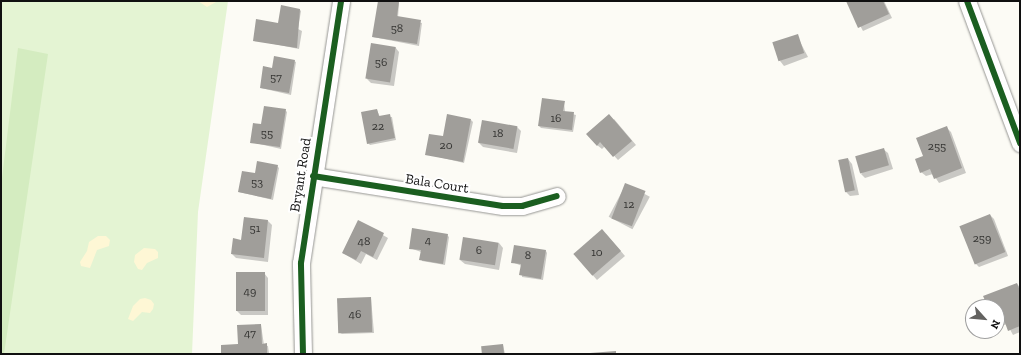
<!DOCTYPE html>
<style>
body{margin:0}
#map{position:relative;width:1021px;height:355px;overflow:hidden;background:#fcfbf5;font-family:"Zilla Slab",serif}
div>[style]{position:absolute}
[style*='--x']{left:calc(var(--x)*1px);top:calc(var(--y)*1px);width:calc(var(--w)*1px);rotate:calc(var(--a)*1deg)}
.green>*{inset:0;background:#e4f4d3}
.forest>*{inset:0;background:#d4ecc0}
.sand>*{inset:0;background:#fef7d5}
.shadow>*{inset:0;background:#0003;transform-origin:0 0}
.building>*{inset:0;background:#a09e9a;transform-origin:0 0}
.roads{filter:drop-shadow(0 0 1px #969693) drop-shadow(0 0 1px #969693)}
.minor>*{height:17px;margin:-8.5px;padding:0 8.5px;transform-origin:8.5px;border-radius:8.5px;background:#fffefe}
.cycleway>*{height:6px;margin:-3px;padding:0 3px;transform-origin:3px;border-radius:3px;background:#1b5e20}
span{translate:-50% -50%;white-space:nowrap;text-align:center;line-height:1.15;-webkit-text-stroke:4px #fff;paint-order:stroke}
.number-label{font-size:12px;color:#343432}
.number-label span{-webkit-text-stroke-width:0}
.street-label{font-size:14px;color:#101010}
.frame{position:absolute;inset:0;border:2px solid #101010;pointer-events:none}
.north{position:absolute;left:965px;top:299px;width:40px;height:40px;box-sizing:border-box;background:#fff;border:1px solid #9f9f9f;border-radius:50%;rotate:117deg;font-size:11px;font-weight:700;line-height:16px;text-align:center;color:#101010}
.north::after{content:'';display:block;margin:auto;width:14px;height:18px;background:#636260;clip-path:polygon(50% 0,100% 100%,50% 72%,0 100%)}
</style>
<div id="map">
<div class="green">
<div style="clip-path:polygon(1px 1px,228px 1px,198px 212px,192px 354px,1px 354px)"></div>
</div>
<div class="forest">
<div style="clip-path:polygon(18px 48px,48px 54px,4px 354px,1px 354px,1px 186px)"></div>
</div>
<div class="sand">
<div style="clip-path:polygon(198px 1px,218px 1px,207px 7px)"></div>
<div style="clip-path:polygon(98px 236px,106px 236px,110px 240px,109px 246px,97px 250px,90px 268px,81px 266px,80px 262px,87px 251px,89px 242px)"></div>
<div style="clip-path:polygon(144px 248px,155px 249px,158px 252px,158px 258px,147px 263px,142px 270px,138px 269px,134px 262px,135px 255px)"></div>
<div style="clip-path:polygon(145px 298px,151px 300px,154px 304px,153px 309px,150px 313px,142px 312px,133px 321px,128px 319px,133px 306px,140px 299px)"></div>
</div>
<div class="shadow">
<div style="clip-path:polygon(379px 1px,399px 3px,398px 18px,422px 23px,419px 46px,373px 37px)"></div>
<div style="clip-path:polygon(847px 1px,884px 1px,892px 18px,863px 31px)"></div>
<div style="clip-path:polygon(299px 9px,301px 11px,298px 29px,302px 31px,299px 49px,254px 40px)"></div>
<div style="clip-path:polygon(797px 36px,808px 57px,784px 66px,780px 61px)"></div>
<div style="clip-path:polygon(395px 47px,399px 52px,394px 86px,371px 83px,367px 79px)"></div>
<div style="clip-path:polygon(294px 61px,296px 62px,291px 95px,261px 88px,273px 69px)"></div>
<div style="clip-path:polygon(564px 102px,565px 112px,576px 115px,573px 132px,541px 128px,539px 126px)"></div>
<div style="clip-path:polygon(285px 110px,287px 112px,281px 149px,251px 142px,262px 126px)"></div>
<div style="clip-path:polygon(377px 110px,380px 117px,392px 117px,396px 140px,370px 145px,368px 143px)"></div>
<div style="clip-path:polygon(614px 119px,636px 145px,618px 160px,605px 146px,602px 149px,597px 145px)"></div>
<div style="clip-path:polygon(471px 120px,473px 122px,464px 163px,426px 154px)"></div>
<div style="clip-path:polygon(483px 121px,517px 127px,521px 131px,517px 153px,483px 147px,479px 143px)"></div>
<div style="clip-path:polygon(946px 127px,951px 132px,966px 173px,939px 183px,933px 174px,926px 176px,921px 172px)"></div>
<div style="clip-path:polygon(883px 149px,888px 153px,893px 169px,865px 178px,861px 174px)"></div>
<div style="clip-path:polygon(848px 159px,852px 164px,859px 195px,850px 196px,846px 192px)"></div>
<div style="clip-path:polygon(277px 166px,279px 168px,273px 200px,239px 192px,256px 174px)"></div>
<div style="left:626px;top:184px;width:27px;height:37px;rotate:28deg"></div>
<div style="clip-path:polygon(990px 215px,994px 219px,1008px 256px,979px 267px,975px 263px)"></div>
<div style="clip-path:polygon(244px 218px,268px 221px,272px 225px,268px 262px,236px 258px,232px 254px,242px 241px)"></div>
<div style="clip-path:polygon(359px 221px,388px 238px,377px 260px,366px 254px,361px 264px,343px 253px)"></div>
<div style="clip-path:polygon(606px 234px,625px 256px,597px 280px,574px 254px)"></div>
<div style="clip-path:polygon(447px 235px,449px 237px,445px 265px,422px 261px,421px 252px,410px 248px)"></div>
<div style="clip-path:polygon(499px 243px,503px 248px,499px 270px,465px 264px,460px 260px)"></div>
<div style="clip-path:polygon(546px 251px,547px 253px,543px 280px,522px 277px,522px 266px,512px 262px)"></div>
<div style="clip-path:polygon(264px 273px,268px 278px,268px 315px,241px 315px,237px 311px)"></div>
<div style="clip-path:polygon(1017px 284px,1020px 287px,1020px 332px,1013px 335px,1007px 324px,999px 327px,997px 325px,997px 307px,989px 307px)"></div>
<div style="clip-path:polygon(371px 298px,374px 333px,342px 334px,340px 333px)"></div>
<div style="clip-path:polygon(261px 325px,264px 345px,268px 346px,269px 354px,222px 354px,239px 345px)"></div>
<div style="clip-path:polygon(503px 345px,505px 354px,482px 354px)"></div>
</div>
<div class="building">
<div style="clip-path:polygon(378px 1px,399px 2px,397px 16px,421px 20px,417px 44px,372px 37px)"></div>
<div style="clip-path:polygon(846px 1px,883px 1px,889px 14px,858px 28px)"></div>
<div style="clip-path:polygon(281px 5px,300px 9px,297px 48px,253px 41px,256px 19px,278px 23px)"></div>
<div style="left:798px;top:34px;width:20px;height:27px;rotate:72deg"></div>
<div style="left:371px;top:43px;width:25px;height:36px;rotate:9deg"></div>
<div style="clip-path:polygon(274px 56px,295px 60px,289px 93px,260px 88px,263px 66px,272px 68px)"></div>
<div style="clip-path:polygon(542px 98px,565px 101px,563px 111px,574px 112px,572px 130px,538px 126px)"></div>
<div style="clip-path:polygon(264px 106px,286px 109px,280px 147px,250px 143px,253px 123px,261px 124px)"></div>
<div style="clip-path:polygon(377px 109px,379px 116px,390px 114px,395px 138px,367px 144px,361px 112px)"></div>
<div style="clip-path:polygon(447px 114px,471px 119px,463px 162px,425px 155px,429px 134px,443px 136px)"></div>
<div style="clip-path:polygon(609px 114px,632px 141px,613px 157px,600px 142px,597px 146px,586px 134px)"></div>
<div style="left:482px;top:120px;width:36px;height:23px;rotate:10deg"></div>
<div style="clip-path:polygon(947px 126px,962px 168px,934px 179px,930px 169px,920px 173px,915px 159px,923px 156px,916px 138px)"></div>
<div style="left:884px;top:148px;width:18px;height:30px;rotate:74deg"></div>
<div style="left:848px;top:158px;width:33px;height:10px;rotate:78deg"></div>
<div style="clip-path:polygon(257px 161px,278px 165px,271px 199px,238px 192px,242px 171px,255px 173px)"></div>
<div style="left:625px;top:183px;width:22px;height:38px;rotate:21deg"></div>
<div style="left:990px;top:214px;width:41px;height:33px;rotate:68deg"></div>
<div style="clip-path:polygon(244px 217px,268px 220px,264px 258px,231px 254px,233px 238px,241px 240px)"></div>
<div style="clip-path:polygon(358px 220px,384px 233px,373px 257px,361px 251px,356px 260px,342px 253px)"></div>
<div style="clip-path:polygon(412px 228px,448px 234px,443px 264px,419px 260px,421px 250px,409px 249px)"></div>
<div style="left:602px;top:229px;width:29px;height:38px;rotate:49deg"></div>
<div style="left:463px;top:237px;width:36px;height:23px;rotate:9deg"></div>
<div style="clip-path:polygon(514px 245px,546px 250px,541px 279px,519px 275px,521px 264px,511px 263px)"></div>
<div style="left:236px;top:272px;width:29px;height:39px"></div>
<div style="clip-path:polygon(1017px 283px,1020px 291px,1020px 326px,1008px 331px,1004px 320px,997px 323px,997px 307px,988px 307px,983px 296px)"></div>
<div style="left:371px;top:297px;width:35px;height:34px;rotate:88deg"></div>
<div style="clip-path:polygon(261px 324px,262px 344px,267px 343px,267px 354px,221px 354px,221px 345px,238px 344px,237px 325px)"></div>
<div style="left:503px;top:344px;width:10px;height:22px;rotate:84deg"></div>
<div style="clip-path:polygon(616px 351px,616px 354px,590px 354px,590px 353px)"></div>
</div>
<div class="roads">
<div class="minor">
<div style="--x:967;--y:1;--w:152;--a:69.5"></div>
<div style="--x:313;--y:176;--w:192;--a:9"></div>
<div style="--x:503;--y:206;--w:19;--a:0"></div>
<div style="--x:522;--y:206;--w:36;--a:-16"></div>
<div style="--x:303;--y:354;--w:91;--a:-91.3"></div>
<div style="--x:301;--y:263;--w:265;--a:-81.3"></div>
</div>
</div>
<div class="cycleway">
<div style="--x:967;--y:1;--w:152;--a:69.5"></div>
<div style="--x:313;--y:176;--w:192;--a:9"></div>
<div style="--x:503;--y:206;--w:19;--a:0"></div>
<div style="--x:522;--y:206;--w:36;--a:-16"></div>
<div style="--x:303;--y:354;--w:91;--a:-91.3"></div>
<div style="--x:301;--y:263;--w:265;--a:-81.3"></div>
</div>
<div class="number-label">
<span style="left:397px;top:29px">58</span>
<span style="left:381px;top:63px">56</span>
<span style="left:276px;top:78px">57</span>
<span style="left:556px;top:119px">16</span>
<span style="left:378px;top:127px">22</span>
<span style="left:267px;top:134px">55</span>
<span style="left:498px;top:134px">18</span>
<span style="left:446px;top:146px">20</span>
<span style="left:937px;top:147px">255</span>
<span style="left:257px;top:183px">53</span>
<span style="left:629px;top:205px">12</span>
<span style="left:255px;top:229px">51</span>
<span style="left:982px;top:239px">259</span>
<span style="left:428px;top:241px">4</span>
<span style="left:364px;top:242px">48</span>
<span style="left:479px;top:251px">6</span>
<span style="left:597px;top:253px">10</span>
<span style="left:528px;top:256px">8</span>
<span style="left:250px;top:292px">49</span>
<span style="left:355px;top:315px">46</span>
<span style="left:250px;top:334px">47</span>
</div>
<div class="street-label">
<span style="left:301px;top:175px;rotate:-81deg">Bryant Road</span>
<span style="left:437px;top:184px;rotate:9deg">Bala Court</span>
</div>
<div class="frame"></div>
<div class="north">N</div>
</div>
